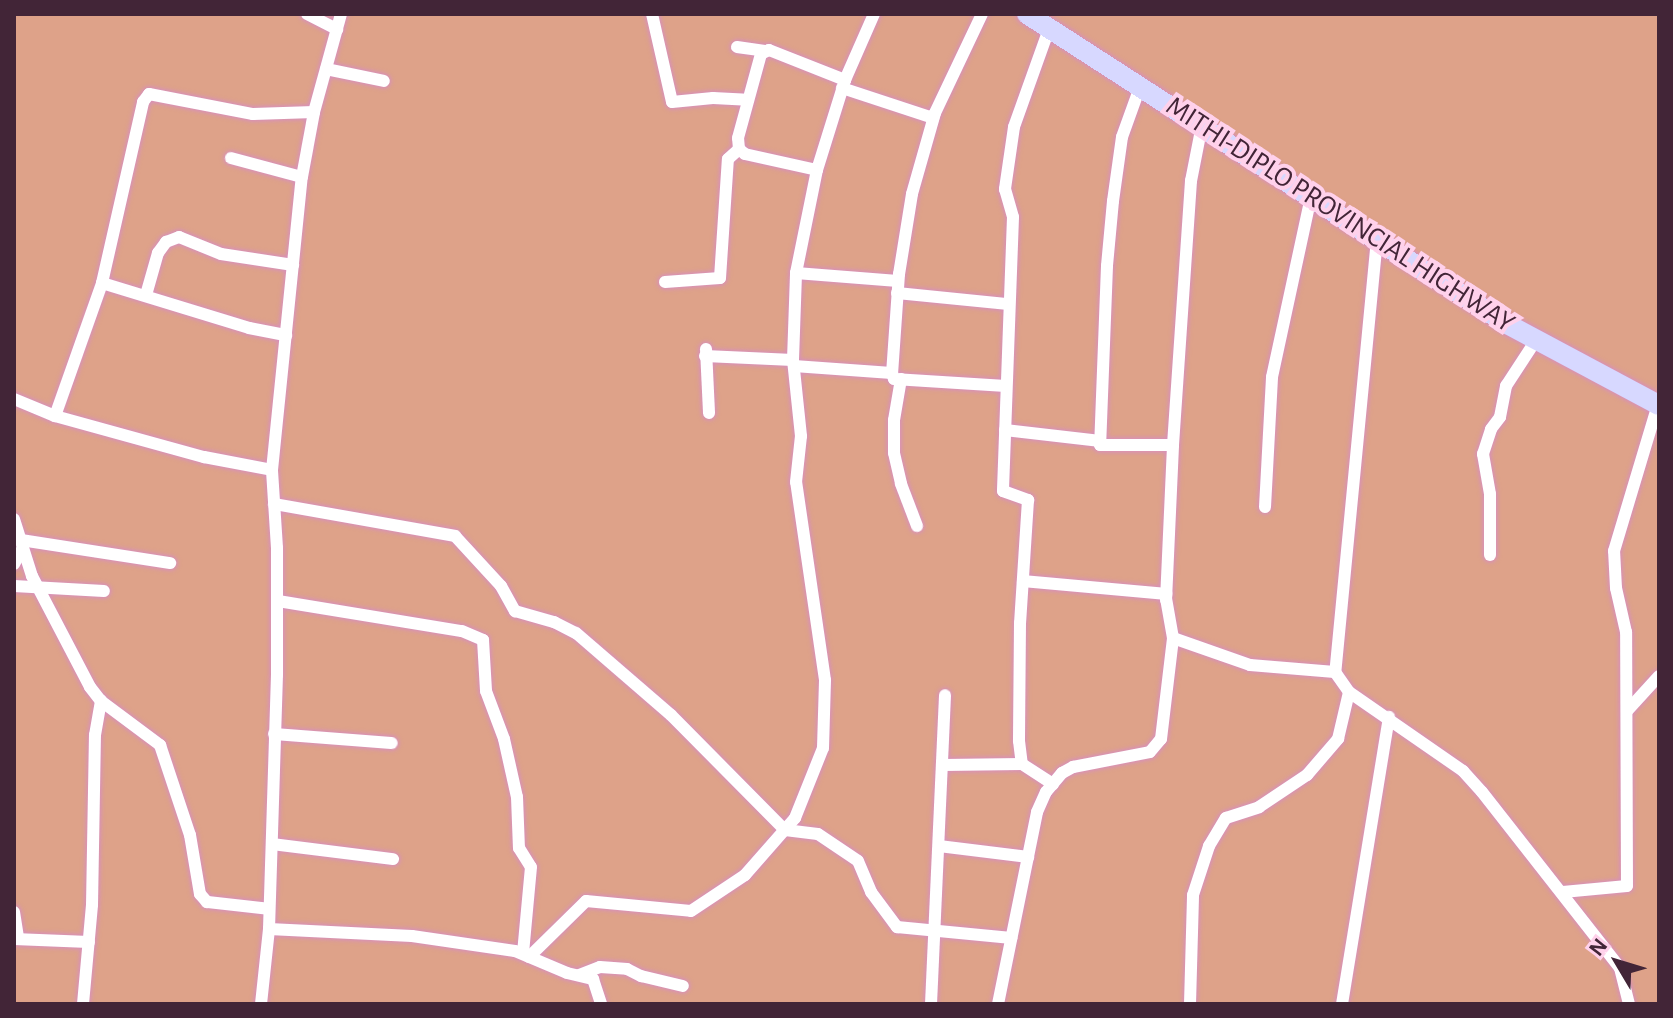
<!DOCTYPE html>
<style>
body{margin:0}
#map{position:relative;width:1673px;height:1018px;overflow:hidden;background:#ffd1eb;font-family:"Alegreya Sans",sans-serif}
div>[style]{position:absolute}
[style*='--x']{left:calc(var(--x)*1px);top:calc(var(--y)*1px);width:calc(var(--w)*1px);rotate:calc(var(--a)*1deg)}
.green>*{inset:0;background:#dea289;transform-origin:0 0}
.roads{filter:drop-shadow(0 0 2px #d790bb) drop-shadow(0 0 2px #d790bb)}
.minor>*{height:12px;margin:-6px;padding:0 6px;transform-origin:6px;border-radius:6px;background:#fff}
.primary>*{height:20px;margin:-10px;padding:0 10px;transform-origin:10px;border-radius:10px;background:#d7d8ff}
span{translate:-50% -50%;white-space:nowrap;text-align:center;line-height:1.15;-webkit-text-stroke:8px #ffd1eb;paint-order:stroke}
.street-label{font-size:28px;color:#422537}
.frame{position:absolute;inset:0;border:16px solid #422537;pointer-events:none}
.north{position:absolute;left:1577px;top:922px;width:80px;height:80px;-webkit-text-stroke:6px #ffd1eb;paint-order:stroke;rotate:308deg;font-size:22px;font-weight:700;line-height:32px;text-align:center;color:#422537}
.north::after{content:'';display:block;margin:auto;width:28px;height:36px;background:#422537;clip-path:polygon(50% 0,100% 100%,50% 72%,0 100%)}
</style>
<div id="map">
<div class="green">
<div style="left:14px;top:14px;width:1645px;height:990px"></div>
</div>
<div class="roads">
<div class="minor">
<div style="--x:307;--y:14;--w:34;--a:27"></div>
<div style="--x:652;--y:14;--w:90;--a:77.2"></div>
<div style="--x:672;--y:102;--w:41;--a:-5.6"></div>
<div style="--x:713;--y:98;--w:34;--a:3"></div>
<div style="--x:982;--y:14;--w:110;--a:115.4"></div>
<div style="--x:935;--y:113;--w:84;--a:105.9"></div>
<div style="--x:912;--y:194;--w:81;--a:99.2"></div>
<div style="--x:899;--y:274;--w:99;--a:94"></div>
<div style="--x:892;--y:373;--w:6;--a:72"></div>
<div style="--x:894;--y:379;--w:112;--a:3.6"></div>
<div style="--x:1049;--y:29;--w:104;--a:109.7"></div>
<div style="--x:1014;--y:127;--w:63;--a:98.3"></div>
<div style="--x:1005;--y:189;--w:29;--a:74"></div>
<div style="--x:1013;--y:217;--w:274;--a:92.1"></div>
<div style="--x:1003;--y:491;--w:27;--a:20"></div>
<div style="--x:1028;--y:500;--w:123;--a:93.7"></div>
<div style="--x:1020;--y:623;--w:118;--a:90.5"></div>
<div style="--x:1019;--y:741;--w:23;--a:83"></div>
<div style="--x:1022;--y:764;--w:37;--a:33"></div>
<div style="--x:737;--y:47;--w:28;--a:8"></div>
<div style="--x:326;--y:69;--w:59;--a:11.7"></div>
<div style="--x:1140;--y:87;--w:53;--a:109.8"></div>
<div style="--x:1122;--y:137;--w:65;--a:98"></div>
<div style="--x:1113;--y:201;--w:65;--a:95.3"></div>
<div style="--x:1107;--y:266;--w:179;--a:92.2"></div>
<div style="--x:1100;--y:445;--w:73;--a:0"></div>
<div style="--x:842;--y:88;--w:96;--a:18.2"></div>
<div style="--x:231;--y:158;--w:73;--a:15"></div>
<div style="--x:817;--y:170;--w:74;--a:-167.5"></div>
<div style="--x:745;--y:154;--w:8;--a:-140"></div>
<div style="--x:739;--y:149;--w:11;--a:-95"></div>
<div style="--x:738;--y:138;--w:87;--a:-74.7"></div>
<div style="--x:761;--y:54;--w:9;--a:-27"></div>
<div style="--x:769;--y:50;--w:82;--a:21.5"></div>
<div style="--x:1377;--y:239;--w:435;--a:95.5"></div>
<div style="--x:1335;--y:672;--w:24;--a:55"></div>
<div style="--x:1349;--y:692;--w:139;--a:34.7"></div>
<div style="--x:1463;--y:771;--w:28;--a:48"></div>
<div style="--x:1482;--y:792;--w:224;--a:51.9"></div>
<div style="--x:1620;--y:968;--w:37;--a:76"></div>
<div style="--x:796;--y:273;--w:102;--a:4.5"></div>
<div style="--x:665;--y:282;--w:55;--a:-4.2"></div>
<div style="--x:720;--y:278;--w:119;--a:-86.2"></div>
<div style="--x:728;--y:159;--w:15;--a:-42"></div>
<div style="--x:102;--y:283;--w:154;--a:17"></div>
<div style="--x:249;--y:328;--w:38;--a:11"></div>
<div style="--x:897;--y:293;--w:112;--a:5.7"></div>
<div style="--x:146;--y:295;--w:44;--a:-74.1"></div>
<div style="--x:158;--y:253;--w:14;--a:-54"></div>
<div style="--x:166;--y:242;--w:14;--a:-21"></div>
<div style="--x:179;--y:237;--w:45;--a:22"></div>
<div style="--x:221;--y:254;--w:73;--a:8.7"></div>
<div style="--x:706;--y:349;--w:64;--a:87.3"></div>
<div style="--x:705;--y:356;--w:88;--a:2.6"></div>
<div style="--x:794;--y:366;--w:98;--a:4.1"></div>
<div style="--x:901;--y:379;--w:42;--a:99.7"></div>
<div style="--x:894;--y:420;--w:33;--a:90"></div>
<div style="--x:894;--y:453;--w:32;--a:77"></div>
<div style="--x:901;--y:484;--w:45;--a:69.1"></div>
<div style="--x:14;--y:399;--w:44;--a:22.5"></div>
<div style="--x:55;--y:416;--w:155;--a:15.4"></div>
<div style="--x:204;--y:457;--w:69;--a:10.8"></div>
<div style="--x:55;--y:416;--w:141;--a:-70.5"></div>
<div style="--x:102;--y:283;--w:186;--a:-77.2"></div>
<div style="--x:143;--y:102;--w:10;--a:-53"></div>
<div style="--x:149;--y:94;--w:106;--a:10.9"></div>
<div style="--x:253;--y:114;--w:61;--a:-1.9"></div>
<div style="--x:1005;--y:430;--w:96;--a:6.6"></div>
<div style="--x:274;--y:504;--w:184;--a:10"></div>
<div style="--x:455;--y:536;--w:68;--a:47.4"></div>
<div style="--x:501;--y:586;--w:29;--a:61"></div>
<div style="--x:515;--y:611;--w:41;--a:15.8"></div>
<div style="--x:554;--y:622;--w:25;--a:27"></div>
<div style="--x:576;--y:633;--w:125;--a:40.8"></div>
<div style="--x:671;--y:715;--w:162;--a:45.3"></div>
<div style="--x:785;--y:830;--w:33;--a:7"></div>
<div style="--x:818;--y:834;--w:48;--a:34"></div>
<div style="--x:858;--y:861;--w:34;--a:67"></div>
<div style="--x:871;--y:892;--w:44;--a:53.4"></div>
<div style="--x:897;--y:927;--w:115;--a:5.5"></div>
<div style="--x:1265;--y:507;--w:130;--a:-86.9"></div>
<div style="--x:1272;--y:377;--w:185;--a:-77.8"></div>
<div style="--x:14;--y:519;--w:60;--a:72.5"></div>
<div style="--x:32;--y:576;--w:125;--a:62.4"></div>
<div style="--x:90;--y:687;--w:18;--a:52"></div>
<div style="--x:101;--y:701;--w:74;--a:36.7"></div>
<div style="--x:160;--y:745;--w:95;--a:71.6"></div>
<div style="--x:190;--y:835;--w:60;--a:80.4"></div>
<div style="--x:200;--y:894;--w:11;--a:49"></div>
<div style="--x:207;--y:902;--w:62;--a:6.4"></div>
<div style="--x:21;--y:540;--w:151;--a:8.8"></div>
<div style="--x:1490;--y:555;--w:61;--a:-90"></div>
<div style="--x:1490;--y:494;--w:41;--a:-99.9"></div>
<div style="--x:1483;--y:454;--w:26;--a:-72"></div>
<div style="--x:1491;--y:429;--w:15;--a:-53"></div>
<div style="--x:1500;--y:417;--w:32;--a:-79"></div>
<div style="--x:1506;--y:386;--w:55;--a:-56.9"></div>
<div style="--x:14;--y:564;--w:18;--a:-61"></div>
<div style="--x:1023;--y:581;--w:144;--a:5.2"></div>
<div style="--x:14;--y:586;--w:90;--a:3.2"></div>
<div style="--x:278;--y:601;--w:186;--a:9.3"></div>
<div style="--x:462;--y:631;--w:23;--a:23"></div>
<div style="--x:483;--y:640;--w:51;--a:86.6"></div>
<div style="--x:486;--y:691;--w:51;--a:69.4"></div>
<div style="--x:504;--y:739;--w:59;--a:77.4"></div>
<div style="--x:517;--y:797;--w:51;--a:87.8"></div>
<div style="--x:519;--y:848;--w:22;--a:58"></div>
<div style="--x:531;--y:867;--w:87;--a:95.3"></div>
<div style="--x:1173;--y:638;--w:82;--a:19.3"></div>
<div style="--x:1250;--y:665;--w:85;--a:4.7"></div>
<div style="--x:1627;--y:711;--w:47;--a:-47.6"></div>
<div style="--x:274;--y:734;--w:118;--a:4.4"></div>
<div style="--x:943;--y:765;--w:79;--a:-0.7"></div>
<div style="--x:272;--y:844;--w:122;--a:7.1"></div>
<div style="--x:939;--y:846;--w:90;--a:7"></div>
<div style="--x:1563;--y:892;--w:64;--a:-5.4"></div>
<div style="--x:1627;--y:886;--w:254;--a:-90.2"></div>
<div style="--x:1626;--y:632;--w:45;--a:-102.8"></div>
<div style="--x:1616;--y:588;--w:37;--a:-93"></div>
<div style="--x:1614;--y:551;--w:153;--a:-73.3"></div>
<div style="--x:14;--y:912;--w:25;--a:81"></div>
<div style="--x:269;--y:929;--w:143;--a:2.8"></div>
<div style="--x:412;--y:936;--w:104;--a:8.3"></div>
<div style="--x:515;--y:951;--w:56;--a:22.9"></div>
<div style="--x:567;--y:973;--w:27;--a:13"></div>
<div style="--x:593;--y:979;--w:26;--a:72"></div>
<div style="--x:14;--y:939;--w:75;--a:2.3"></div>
<div style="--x:529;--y:957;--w:80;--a:-44.5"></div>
<div style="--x:586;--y:901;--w:105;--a:5.4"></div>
<div style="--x:691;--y:911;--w:65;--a:-33.7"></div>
<div style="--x:745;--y:875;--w:76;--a:-48.7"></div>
<div style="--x:795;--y:818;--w:75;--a:-68.2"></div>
<div style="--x:823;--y:748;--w:68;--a:-88.3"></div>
<div style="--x:825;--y:680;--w:200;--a:-98.3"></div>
<div style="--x:796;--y:482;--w:46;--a:-83.8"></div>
<div style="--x:801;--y:436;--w:76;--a:-96"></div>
<div style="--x:793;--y:360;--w:87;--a:-88"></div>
<div style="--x:796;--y:273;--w:105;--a:-78.5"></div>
<div style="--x:817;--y:170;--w:94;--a:-72.7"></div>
<div style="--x:845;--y:80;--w:72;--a:-66.3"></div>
<div style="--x:579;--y:975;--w:22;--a:-21"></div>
<div style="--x:600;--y:967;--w:27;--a:4"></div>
<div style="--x:627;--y:969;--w:16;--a:27"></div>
<div style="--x:641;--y:976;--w:43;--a:13.4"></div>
<div style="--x:83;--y:1004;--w:99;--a:-84.8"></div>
<div style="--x:92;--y:905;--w:170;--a:-89"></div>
<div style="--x:95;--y:735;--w:35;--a:-80"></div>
<div style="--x:261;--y:1004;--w:75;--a:-83.9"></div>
<div style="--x:269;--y:929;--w:254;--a:-88.2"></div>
<div style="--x:277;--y:675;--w:127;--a:-90"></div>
<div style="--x:277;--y:548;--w:78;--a:-93.7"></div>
<div style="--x:272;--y:470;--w:295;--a:-84.2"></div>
<div style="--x:302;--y:177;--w:66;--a:-79.5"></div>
<div style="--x:314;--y:112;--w:102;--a:-74.6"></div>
<div style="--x:931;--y:1004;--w:309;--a:-87.4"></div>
<div style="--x:998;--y:1004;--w:196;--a:-78.5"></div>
<div style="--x:1037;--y:812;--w:22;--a:-66"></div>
<div style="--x:1046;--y:792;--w:25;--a:-50"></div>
<div style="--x:1062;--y:773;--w:13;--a:-29"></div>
<div style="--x:1073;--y:767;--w:78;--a:-11"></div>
<div style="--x:1150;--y:752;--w:17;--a:-50"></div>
<div style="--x:1161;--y:739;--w:102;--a:-83.2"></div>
<div style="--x:1173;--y:638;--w:39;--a:-100"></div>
<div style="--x:1166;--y:600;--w:155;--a:-87.4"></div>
<div style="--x:1173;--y:445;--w:265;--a:-86.1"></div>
<div style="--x:1191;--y:181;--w:57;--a:-78.9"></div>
<div style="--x:1190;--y:1004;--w:109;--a:-88.4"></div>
<div style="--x:1193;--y:895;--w:52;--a:-71.9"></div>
<div style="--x:1209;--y:846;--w:33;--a:-59"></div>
<div style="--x:1226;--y:818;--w:35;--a:-18"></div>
<div style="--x:1259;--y:807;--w:58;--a:-33.7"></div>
<div style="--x:1307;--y:775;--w:48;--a:-49.3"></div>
<div style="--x:1338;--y:739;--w:48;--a:-76.8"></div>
<div style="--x:1342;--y:1004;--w:291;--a:-80.7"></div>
</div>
<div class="primary">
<div style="--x:1027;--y:14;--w:571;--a:32.86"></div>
<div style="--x:1507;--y:324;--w:172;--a:28.1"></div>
</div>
</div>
<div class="street-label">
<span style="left:1340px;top:215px;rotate:33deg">MITHI-DIPLO PROVINCIAL HIGHWAY</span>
</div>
<div class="frame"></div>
<div class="north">N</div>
</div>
